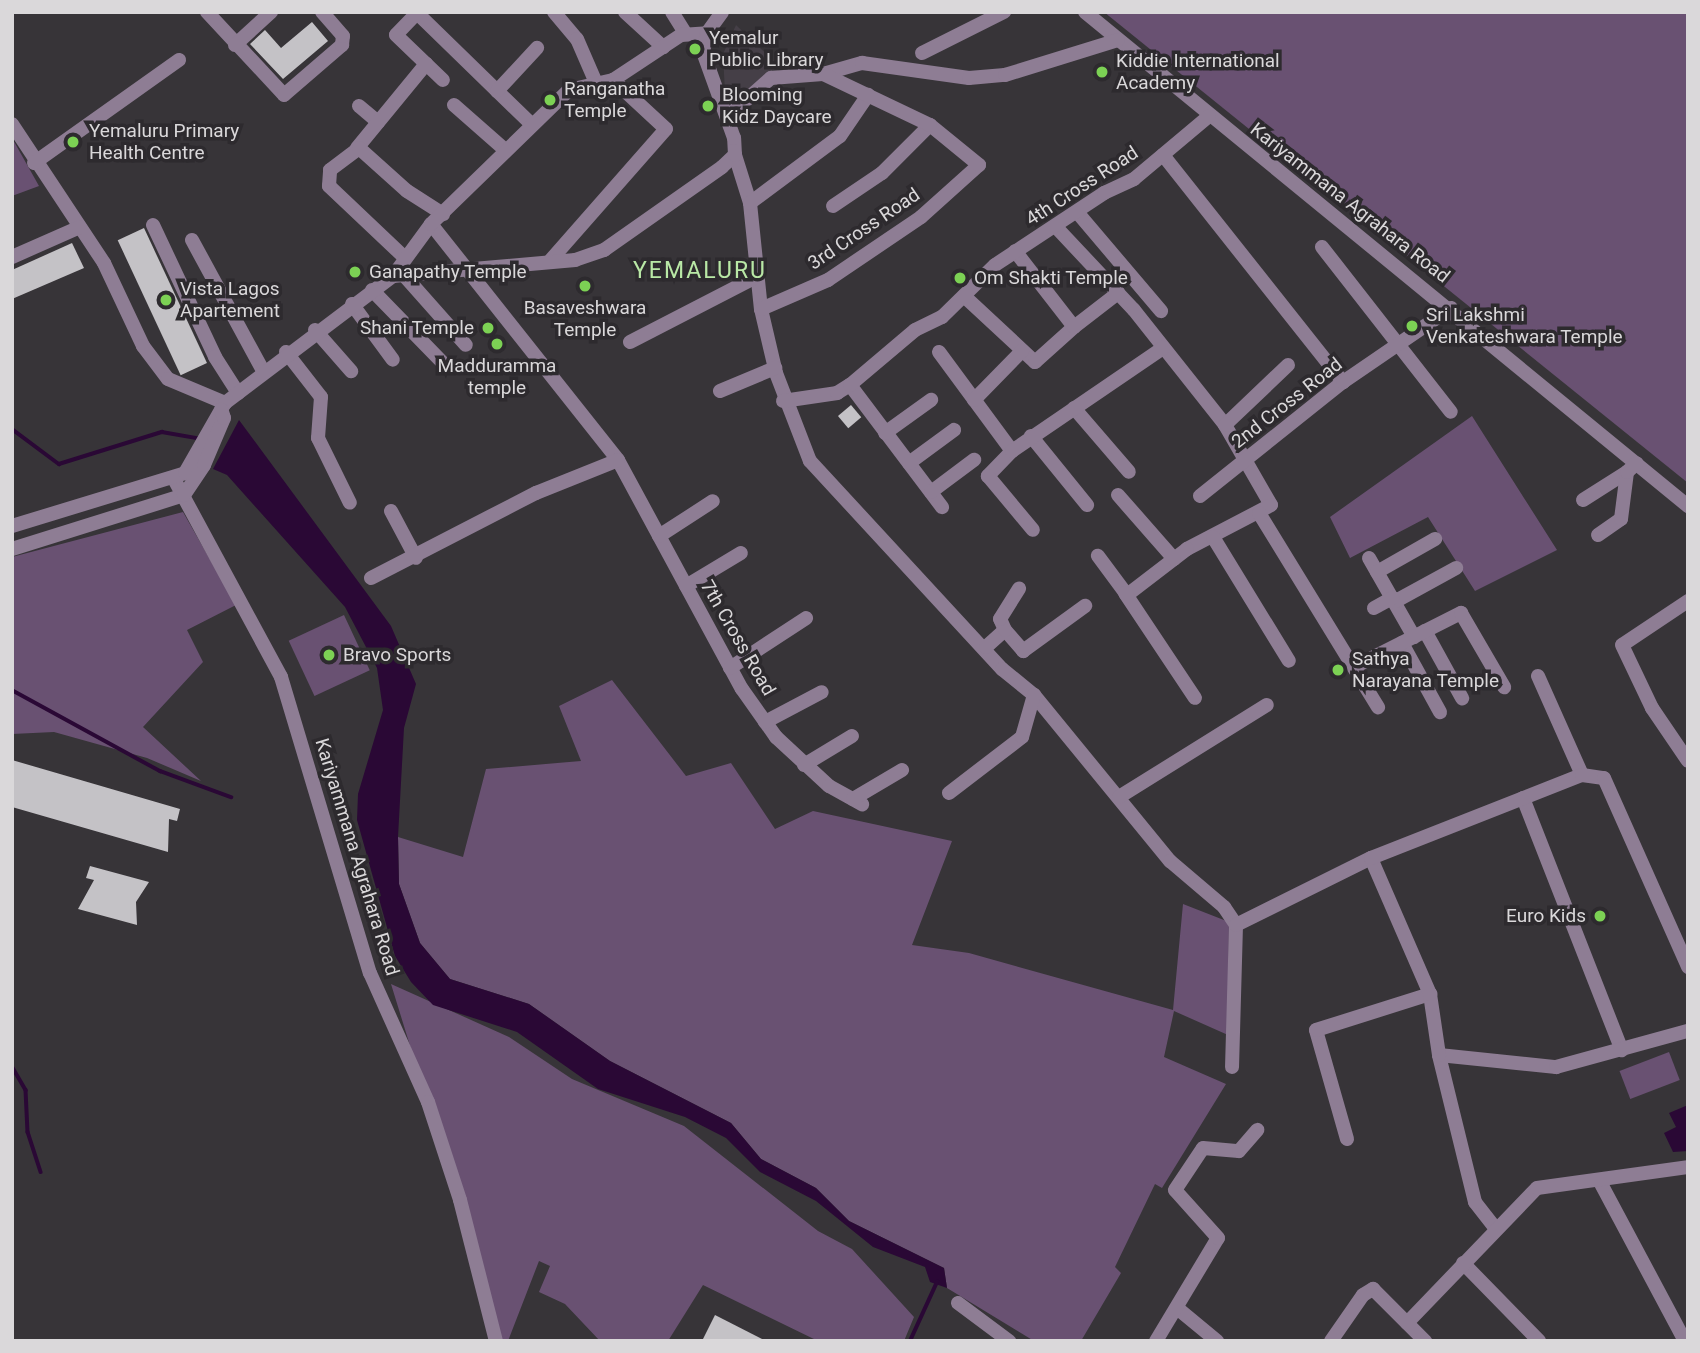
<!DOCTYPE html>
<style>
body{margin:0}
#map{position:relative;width:1700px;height:1353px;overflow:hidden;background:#373438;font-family:Roboto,sans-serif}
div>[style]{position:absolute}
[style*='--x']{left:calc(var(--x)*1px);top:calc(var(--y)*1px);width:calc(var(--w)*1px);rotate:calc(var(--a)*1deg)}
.built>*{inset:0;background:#453f47}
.green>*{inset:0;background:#695172;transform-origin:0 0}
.water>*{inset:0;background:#2a0835}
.stream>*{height:3.5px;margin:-1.75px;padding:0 1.75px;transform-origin:1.75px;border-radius:1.75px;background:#2a0835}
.building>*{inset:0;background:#c4c2c6;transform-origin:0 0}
.minor>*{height:14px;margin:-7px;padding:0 7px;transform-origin:7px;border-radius:7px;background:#8e7d94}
.dots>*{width:19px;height:19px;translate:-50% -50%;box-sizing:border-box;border:4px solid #2d2a2e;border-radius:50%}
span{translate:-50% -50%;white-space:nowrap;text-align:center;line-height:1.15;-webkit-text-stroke:7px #2d2a2e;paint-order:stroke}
.poi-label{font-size:19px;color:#dad8da}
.left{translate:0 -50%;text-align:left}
.right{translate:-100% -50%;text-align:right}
.street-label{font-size:19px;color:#dad8da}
.quarter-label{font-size:23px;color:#b9e8a6;letter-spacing:2px}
.frame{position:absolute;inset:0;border:14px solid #dad8da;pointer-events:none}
</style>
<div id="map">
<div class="built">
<div style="clip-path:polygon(736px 25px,781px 68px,736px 110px,725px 93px,723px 54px)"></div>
</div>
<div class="green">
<div style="clip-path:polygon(1104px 12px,1688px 12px,1688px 483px)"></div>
<div style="clip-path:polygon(12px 138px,39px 186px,12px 196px)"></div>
<div style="clip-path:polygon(1472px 416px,1557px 550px,1475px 591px,1428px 517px,1350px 558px,1330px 517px)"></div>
<div style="clip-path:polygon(183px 512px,236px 605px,187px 630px,203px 662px,143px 727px,201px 781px,147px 758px,54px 732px,12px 734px,12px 557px)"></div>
<div style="left:344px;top:615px;width:61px;height:61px;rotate:65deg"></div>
<div style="clip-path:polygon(612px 680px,686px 776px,731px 763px,775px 829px,813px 811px,952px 841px,912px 945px,969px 953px,1173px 1010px,1183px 904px,1229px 922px,1228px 1035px,1174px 1011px,1164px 1057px,1226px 1084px,1162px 1188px,1155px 1184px,1115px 1267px,1121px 1273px,1081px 1341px,1034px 1341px,947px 1288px,944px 1268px,849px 1221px,816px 1188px,761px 1159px,731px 1123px,610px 1061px,529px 1004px,450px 979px,420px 943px,399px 884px,398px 837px,463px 857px,486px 769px,581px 761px,559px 706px)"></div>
<div style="clip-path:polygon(391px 984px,509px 1037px,572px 1079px,684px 1126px,818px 1231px,852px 1249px,914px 1317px,904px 1341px,818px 1341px,703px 1285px,668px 1341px,600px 1341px,565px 1304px,539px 1292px,550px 1266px,539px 1261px,508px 1341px,501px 1341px)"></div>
<div style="left:1669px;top:1052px;width:30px;height:53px;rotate:69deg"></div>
</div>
<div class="water">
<div style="clip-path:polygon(239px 420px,391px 626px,416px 684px,404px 728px,398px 837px,399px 884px,420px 943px,450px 979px,529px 1004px,610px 1061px,731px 1123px,761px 1159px,816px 1188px,849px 1221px,944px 1268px,947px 1288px,930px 1282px,925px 1267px,873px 1247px,816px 1201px,760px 1172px,726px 1138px,685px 1117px,598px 1089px,517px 1032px,433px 1005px,411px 982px,395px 956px,357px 820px,358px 794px,383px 710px,377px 668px,345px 607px,227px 475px,213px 469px)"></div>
<div style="clip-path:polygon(1688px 1105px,1688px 1151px,1673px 1152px,1664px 1133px,1676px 1127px,1669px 1113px)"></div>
</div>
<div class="stream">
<div style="--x:12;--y:429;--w:59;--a:36.7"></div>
<div style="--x:59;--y:464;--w:108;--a:-17.3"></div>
<div style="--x:162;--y:432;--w:41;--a:9.9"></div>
<div style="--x:12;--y:690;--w:169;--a:28.7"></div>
<div style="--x:160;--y:771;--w:76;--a:20.1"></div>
<div style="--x:12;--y:1066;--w:28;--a:60"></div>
<div style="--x:26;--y:1090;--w:42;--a:87.3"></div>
<div style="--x:28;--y:1132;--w:42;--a:72"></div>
<div style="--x:910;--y:1341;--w:65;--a:-65.4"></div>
</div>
<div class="building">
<div style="clip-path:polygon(312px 22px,328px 41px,283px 79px,250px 44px,265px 30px,281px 48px)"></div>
<div style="left:144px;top:228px;width:149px;height:29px;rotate:65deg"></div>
<div style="clip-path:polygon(72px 243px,84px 268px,12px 299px,12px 270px)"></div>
<div style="left:851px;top:405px;width:16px;height:17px;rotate:50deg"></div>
<div style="clip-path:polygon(12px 760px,180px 809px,177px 821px,169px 819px,168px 852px,12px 807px)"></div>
<div style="clip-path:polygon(90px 866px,149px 882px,136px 902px,137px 925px,78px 909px,94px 880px,86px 878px)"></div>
<div style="clip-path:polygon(715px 1315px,766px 1341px,702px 1341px)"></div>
</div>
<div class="minor">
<div style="--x:207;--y:12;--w:113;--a:47.1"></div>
<div style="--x:284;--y:95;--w:77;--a:-40.8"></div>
<div style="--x:342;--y:45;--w:9;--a:-84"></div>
<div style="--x:343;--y:36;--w:32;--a:-131"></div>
<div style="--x:416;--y:12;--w:159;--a:44.2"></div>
<div style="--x:554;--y:12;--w:35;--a:50"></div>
<div style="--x:577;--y:39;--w:48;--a:66.6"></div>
<div style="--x:625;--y:12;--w:52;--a:42.6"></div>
<div style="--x:672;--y:12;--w:26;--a:58"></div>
<div style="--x:1085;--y:12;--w:780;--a:39.33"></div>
<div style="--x:417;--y:13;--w:30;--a:134"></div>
<div style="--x:396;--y:35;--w:65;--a:43.8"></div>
<div style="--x:235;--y:45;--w:49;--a:-42.5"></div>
<div style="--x:922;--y:53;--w:92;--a:-26.6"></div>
<div style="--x:497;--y:91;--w:59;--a:-47.1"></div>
<div style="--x:454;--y:105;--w:67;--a:41.3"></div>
<div style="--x:359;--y:106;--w:25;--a:40"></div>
<div style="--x:727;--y:117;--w:59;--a:-41.6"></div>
<div style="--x:771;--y:78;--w:52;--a:-4.4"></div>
<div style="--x:823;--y:74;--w:41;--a:-15.8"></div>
<div style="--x:862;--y:63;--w:108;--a:8"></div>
<div style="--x:969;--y:78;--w:36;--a:-5"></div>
<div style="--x:1005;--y:75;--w:118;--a:-17.2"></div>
<div style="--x:12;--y:124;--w:167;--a:56.5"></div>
<div style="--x:104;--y:263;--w:92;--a:64.8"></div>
<div style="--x:143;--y:346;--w:41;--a:52.9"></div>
<div style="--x:168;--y:379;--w:62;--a:22.8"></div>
<div style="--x:357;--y:148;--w:109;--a:-50.6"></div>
<div style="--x:735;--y:155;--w:50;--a:72.6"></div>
<div style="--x:750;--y:203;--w:107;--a:84.1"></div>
<div style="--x:761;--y:309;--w:66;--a:76.8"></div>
<div style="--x:776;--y:373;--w:94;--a:68.9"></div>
<div style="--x:810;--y:461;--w:283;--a:47.3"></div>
<div style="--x:1002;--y:669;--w:41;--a:39.1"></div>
<div style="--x:1034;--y:695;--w:215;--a:50.7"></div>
<div style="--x:1170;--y:861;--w:71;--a:40.4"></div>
<div style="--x:1224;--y:907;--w:22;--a:56"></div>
<div style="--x:1236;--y:925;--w:142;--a:91.6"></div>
<div style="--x:1163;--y:155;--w:290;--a:51.6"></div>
<div style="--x:34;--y:163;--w:178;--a:-35.4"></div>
<div style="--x:750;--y:203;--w:112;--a:-36.7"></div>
<div style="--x:840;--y:136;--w:50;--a:-55.7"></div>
<div style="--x:833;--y:206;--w:59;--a:-34"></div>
<div style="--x:882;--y:173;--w:68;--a:-45"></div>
<div style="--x:1077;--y:212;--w:130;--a:49.7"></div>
<div style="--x:431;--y:224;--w:301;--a:51.6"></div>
<div style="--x:618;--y:460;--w:260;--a:61.6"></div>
<div style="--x:742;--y:689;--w:59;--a:54.7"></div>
<div style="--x:776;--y:737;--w:72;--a:42.8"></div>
<div style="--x:829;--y:786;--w:38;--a:29"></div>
<div style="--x:153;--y:225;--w:146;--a:64.8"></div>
<div style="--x:215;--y:357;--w:43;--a:57.4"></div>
<div style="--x:1055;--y:226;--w:115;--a:46.8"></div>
<div style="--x:1134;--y:310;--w:147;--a:51.6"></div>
<div style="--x:1225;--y:425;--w:92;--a:60.1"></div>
<div style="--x:1271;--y:505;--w:95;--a:152.4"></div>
<div style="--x:1187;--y:549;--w:76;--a:142.5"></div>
<div style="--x:1127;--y:595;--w:49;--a:-126.6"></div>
<div style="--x:192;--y:240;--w:149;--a:61.5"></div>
<div style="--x:1322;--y:247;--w:209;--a:52"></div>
<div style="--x:403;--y:256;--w:102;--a:-136.6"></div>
<div style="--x:329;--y:186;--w:16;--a:-86"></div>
<div style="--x:330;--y:170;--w:36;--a:-37"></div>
<div style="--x:359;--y:148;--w:64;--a:41.9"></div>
<div style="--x:407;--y:191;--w:43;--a:32.6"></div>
<div style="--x:12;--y:257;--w:74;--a:-23.8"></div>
<div style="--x:549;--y:262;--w:177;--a:-48.7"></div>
<div style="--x:666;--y:129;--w:72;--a:-137.2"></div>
<div style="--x:402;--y:273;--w:96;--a:48.4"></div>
<div style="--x:393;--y:276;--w:64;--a:-53.8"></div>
<div style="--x:431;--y:224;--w:192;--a:-44.2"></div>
<div style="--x:569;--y:90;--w:45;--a:-12.8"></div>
<div style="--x:613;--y:80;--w:82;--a:-33.5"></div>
<div style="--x:681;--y:35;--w:26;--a:-4"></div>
<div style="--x:372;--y:290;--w:102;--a:45.8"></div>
<div style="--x:964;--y:296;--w:97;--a:42.9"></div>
<div style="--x:1035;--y:362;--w:52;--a:-41.9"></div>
<div style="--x:1074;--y:327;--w:96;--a:-127.8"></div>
<div style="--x:352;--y:304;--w:69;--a:53.8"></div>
<div style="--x:761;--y:309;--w:73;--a:-23.4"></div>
<div style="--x:828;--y:280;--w:112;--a:-34.1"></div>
<div style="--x:921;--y:217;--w:78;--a:-41.9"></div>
<div style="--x:979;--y:165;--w:63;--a:-140.8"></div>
<div style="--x:930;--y:125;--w:119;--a:-154.5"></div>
<div style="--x:1074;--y:327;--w:56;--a:-37.7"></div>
<div style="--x:315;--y:330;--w:55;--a:48.7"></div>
<div style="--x:630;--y:342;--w:144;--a:-27.3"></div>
<div style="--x:286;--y:352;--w:57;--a:52.1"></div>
<div style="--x:321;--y:397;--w:41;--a:94.2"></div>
<div style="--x:318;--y:438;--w:72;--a:63.8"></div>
<div style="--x:939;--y:352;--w:123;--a:53.6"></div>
<div style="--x:1012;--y:451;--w:35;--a:134"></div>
<div style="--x:988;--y:476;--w:70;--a:50.2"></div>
<div style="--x:850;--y:385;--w:153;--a:53"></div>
<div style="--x:720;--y:391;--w:60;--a:-22.7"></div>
<div style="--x:974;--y:400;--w:69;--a:-45.6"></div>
<div style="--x:783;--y:401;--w:55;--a:-8.4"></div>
<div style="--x:837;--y:393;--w:15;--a:-32"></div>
<div style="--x:850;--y:385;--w:85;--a:-40.2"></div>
<div style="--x:915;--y:330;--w:30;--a:-26"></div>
<div style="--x:942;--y:317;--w:74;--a:-44.5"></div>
<div style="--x:995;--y:265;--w:131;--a:-33.4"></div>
<div style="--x:1104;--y:193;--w:33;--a:-25"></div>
<div style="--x:1134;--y:179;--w:98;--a:-40"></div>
<div style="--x:1074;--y:408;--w:84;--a:49.3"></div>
<div style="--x:1225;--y:425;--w:87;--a:-43.6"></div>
<div style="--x:885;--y:433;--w:57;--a:-35.7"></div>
<div style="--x:1031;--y:436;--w:89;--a:50.9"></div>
<div style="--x:1012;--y:451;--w:183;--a:-34.3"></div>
<div style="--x:909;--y:463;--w:56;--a:-36.3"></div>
<div style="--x:174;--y:479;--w:225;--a:61.6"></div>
<div style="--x:281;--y:677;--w:309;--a:73.3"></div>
<div style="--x:370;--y:973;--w:141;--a:65.8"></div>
<div style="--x:428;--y:1102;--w:103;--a:71.9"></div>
<div style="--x:460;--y:1200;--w:146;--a:75.7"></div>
<div style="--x:931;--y:492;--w:54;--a:-36.7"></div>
<div style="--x:1118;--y:495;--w:85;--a:48.8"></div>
<div style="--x:1200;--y:496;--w:183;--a:-38.6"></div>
<div style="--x:1343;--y:382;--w:131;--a:-34.4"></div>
<div style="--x:1583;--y:500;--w:52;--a:-32.5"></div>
<div style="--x:391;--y:511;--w:53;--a:62"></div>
<div style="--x:1259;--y:513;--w:228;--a:58.5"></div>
<div style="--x:12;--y:526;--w:181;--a:-17"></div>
<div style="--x:185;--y:473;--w:81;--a:-60.3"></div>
<div style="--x:225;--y:403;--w:211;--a:-37.1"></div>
<div style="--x:393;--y:276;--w:183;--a:-5"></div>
<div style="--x:575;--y:260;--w:31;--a:-19"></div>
<div style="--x:604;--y:250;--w:144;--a:-35.1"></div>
<div style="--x:722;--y:167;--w:18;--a:-43"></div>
<div style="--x:735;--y:155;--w:17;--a:-93"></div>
<div style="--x:734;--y:138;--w:91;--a:-109.8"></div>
<div style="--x:703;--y:52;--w:19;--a:-78"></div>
<div style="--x:707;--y:33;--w:26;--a:-54"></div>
<div style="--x:1598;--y:535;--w:28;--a:-35"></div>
<div style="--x:1621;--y:519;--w:47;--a:-82.7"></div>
<div style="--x:1627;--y:472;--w:13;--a:-42"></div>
<div style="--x:659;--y:536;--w:64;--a:-32.9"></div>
<div style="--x:1213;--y:537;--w:145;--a:58.5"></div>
<div style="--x:12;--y:549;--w:180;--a:-17.4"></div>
<div style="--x:184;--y:495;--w:36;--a:-56"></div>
<div style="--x:204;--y:465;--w:51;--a:-66.9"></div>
<div style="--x:224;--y:418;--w:9;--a:-108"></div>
<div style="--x:1369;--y:558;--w:91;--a:60.3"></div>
<div style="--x:1377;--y:572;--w:67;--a:-29.6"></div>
<div style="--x:371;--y:578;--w:186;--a:-27.3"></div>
<div style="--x:536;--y:493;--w:88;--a:-21.9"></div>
<div style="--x:686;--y:586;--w:64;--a:-31"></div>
<div style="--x:1125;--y:593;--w:126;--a:56.3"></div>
<div style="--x:1688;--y:601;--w:79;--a:146.3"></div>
<div style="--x:1622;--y:645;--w:70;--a:64.5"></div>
<div style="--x:1652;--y:708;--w:64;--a:55.8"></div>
<div style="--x:1394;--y:602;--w:71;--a:-28.7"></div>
<div style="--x:1374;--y:608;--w:21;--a:-29"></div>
<div style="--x:1005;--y:630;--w:28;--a:49"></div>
<div style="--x:1023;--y:651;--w:77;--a:-36"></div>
<div style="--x:1425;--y:631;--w:77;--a:61.1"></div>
<div style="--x:1402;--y:643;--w:79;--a:61.2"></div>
<div style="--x:986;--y:647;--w:25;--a:-42"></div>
<div style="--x:1005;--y:630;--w:12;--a:-114"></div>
<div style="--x:1000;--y:619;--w:36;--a:-58"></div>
<div style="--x:1356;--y:666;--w:118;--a:-26.8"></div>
<div style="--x:1461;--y:613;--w:86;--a:59.8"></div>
<div style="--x:730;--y:668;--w:91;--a:-33.3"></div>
<div style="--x:1538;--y:676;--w:108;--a:66"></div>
<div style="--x:765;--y:722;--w:64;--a:-27.8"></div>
<div style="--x:804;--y:765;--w:56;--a:-31.1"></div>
<div style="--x:949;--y:793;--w:92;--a:-37.5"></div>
<div style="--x:1022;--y:737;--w:44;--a:-74.1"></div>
<div style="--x:1119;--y:797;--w:174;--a:-31.9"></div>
<div style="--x:1523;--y:798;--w:271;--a:68.6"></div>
<div style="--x:853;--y:799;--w:57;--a:-30.6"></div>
<div style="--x:1236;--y:925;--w:151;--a:-26.4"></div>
<div style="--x:1439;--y:1055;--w:118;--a:5.9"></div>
<div style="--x:1556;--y:1067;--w:137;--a:-15.3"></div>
<div style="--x:1347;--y:1139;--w:113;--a:-105.9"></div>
<div style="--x:1316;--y:1030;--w:120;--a:-17.5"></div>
<div style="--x:1599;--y:1180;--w:183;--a:61.9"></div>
<div style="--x:1496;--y:1229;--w:34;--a:-128"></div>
<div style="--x:1475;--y:1202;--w:151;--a:-103.8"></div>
<div style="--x:1439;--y:1055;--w:62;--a:-98.4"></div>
<div style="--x:1430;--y:994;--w:148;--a:-113.5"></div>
<div style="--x:1371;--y:858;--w:227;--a:-21.5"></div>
<div style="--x:1582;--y:775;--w:22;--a:8"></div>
<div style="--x:1604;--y:778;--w:207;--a:66"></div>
<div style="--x:1463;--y:1263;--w:109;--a:45.7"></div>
<div style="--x:958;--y:1303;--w:64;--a:36.7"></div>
<div style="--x:1177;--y:1308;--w:52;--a:39.5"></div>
<div style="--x:1407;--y:1323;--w:187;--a:-46.1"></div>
<div style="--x:1537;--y:1188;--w:152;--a:-7.9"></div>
<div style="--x:1156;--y:1341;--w:120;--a:-59"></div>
<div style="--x:1218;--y:1238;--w:64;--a:-131.9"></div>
<div style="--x:1175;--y:1190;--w:50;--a:-56.3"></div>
<div style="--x:1203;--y:1148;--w:36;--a:5"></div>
<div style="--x:1239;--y:1151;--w:28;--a:-49"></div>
<div style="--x:1331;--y:1341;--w:56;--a:-55.2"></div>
<div style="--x:1363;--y:1295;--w:12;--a:-31"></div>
<div style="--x:1373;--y:1289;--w:74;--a:45"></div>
</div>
<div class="dots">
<div style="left:695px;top:49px;background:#7cd154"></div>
<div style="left:1102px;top:72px;background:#7cd154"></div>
<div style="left:550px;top:100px;background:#7cd154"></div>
<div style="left:708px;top:106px;background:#7cd154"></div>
<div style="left:73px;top:142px;background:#7cd154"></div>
<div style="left:355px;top:272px;background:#7cd154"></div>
<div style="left:960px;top:278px;background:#7cd154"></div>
<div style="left:585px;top:286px;background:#7cd154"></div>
<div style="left:166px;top:300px;background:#7cd154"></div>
<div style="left:1412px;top:326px;background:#7cd154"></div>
<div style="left:488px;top:328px;background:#7cd154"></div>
<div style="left:497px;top:344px;background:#7cd154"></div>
<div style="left:329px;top:655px;background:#7cd154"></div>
<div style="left:1338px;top:670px;background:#7cd154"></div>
<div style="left:1600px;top:916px;background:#7cd154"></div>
</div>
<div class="poi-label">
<span class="left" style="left:709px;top:49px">Yemalur<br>Public Library</span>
<span class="left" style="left:1116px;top:72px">Kiddie International<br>Academy</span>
<span class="left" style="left:564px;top:100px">Ranganatha<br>Temple</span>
<span class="left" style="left:722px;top:106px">Blooming<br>Kidz Daycare</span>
<span class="left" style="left:89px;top:142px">Yemaluru Primary<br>Health Centre</span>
<span class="left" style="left:369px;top:272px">Ganapathy Temple</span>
<span class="left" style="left:974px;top:278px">Om Shakti Temple</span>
<span class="left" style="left:180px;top:300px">Vista Lagos<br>Apartement</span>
<span style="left:585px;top:319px">Basaveshwara<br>Temple</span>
<span class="left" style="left:1426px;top:326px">Sri Lakshmi<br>Venkateshwara Temple</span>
<span class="right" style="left:474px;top:328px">Shani Temple</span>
<span style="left:497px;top:377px">Madduramma<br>temple</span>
<span class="left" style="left:343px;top:655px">Bravo Sports</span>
<span class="left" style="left:1352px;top:670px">Sathya<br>Narayana Temple</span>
<span class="right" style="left:1586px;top:916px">Euro Kids</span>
</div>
<div class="street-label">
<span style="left:1082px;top:186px;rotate:-33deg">4th Cross Road</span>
<span style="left:1350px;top:203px;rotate:38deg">Kariyammana Agrahara Road</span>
<span style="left:864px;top:229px;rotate:-34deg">3rd Cross Road</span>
<span style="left:1287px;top:403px;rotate:-38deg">2nd Cross Road</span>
<span style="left:738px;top:638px;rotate:60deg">7th Cross Road</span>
<span style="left:357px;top:857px;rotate:73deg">Kariyammana Agrahara Road</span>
</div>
<div class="quarter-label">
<span style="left:700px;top:271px">YEMALURU</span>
</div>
<div class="frame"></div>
</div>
